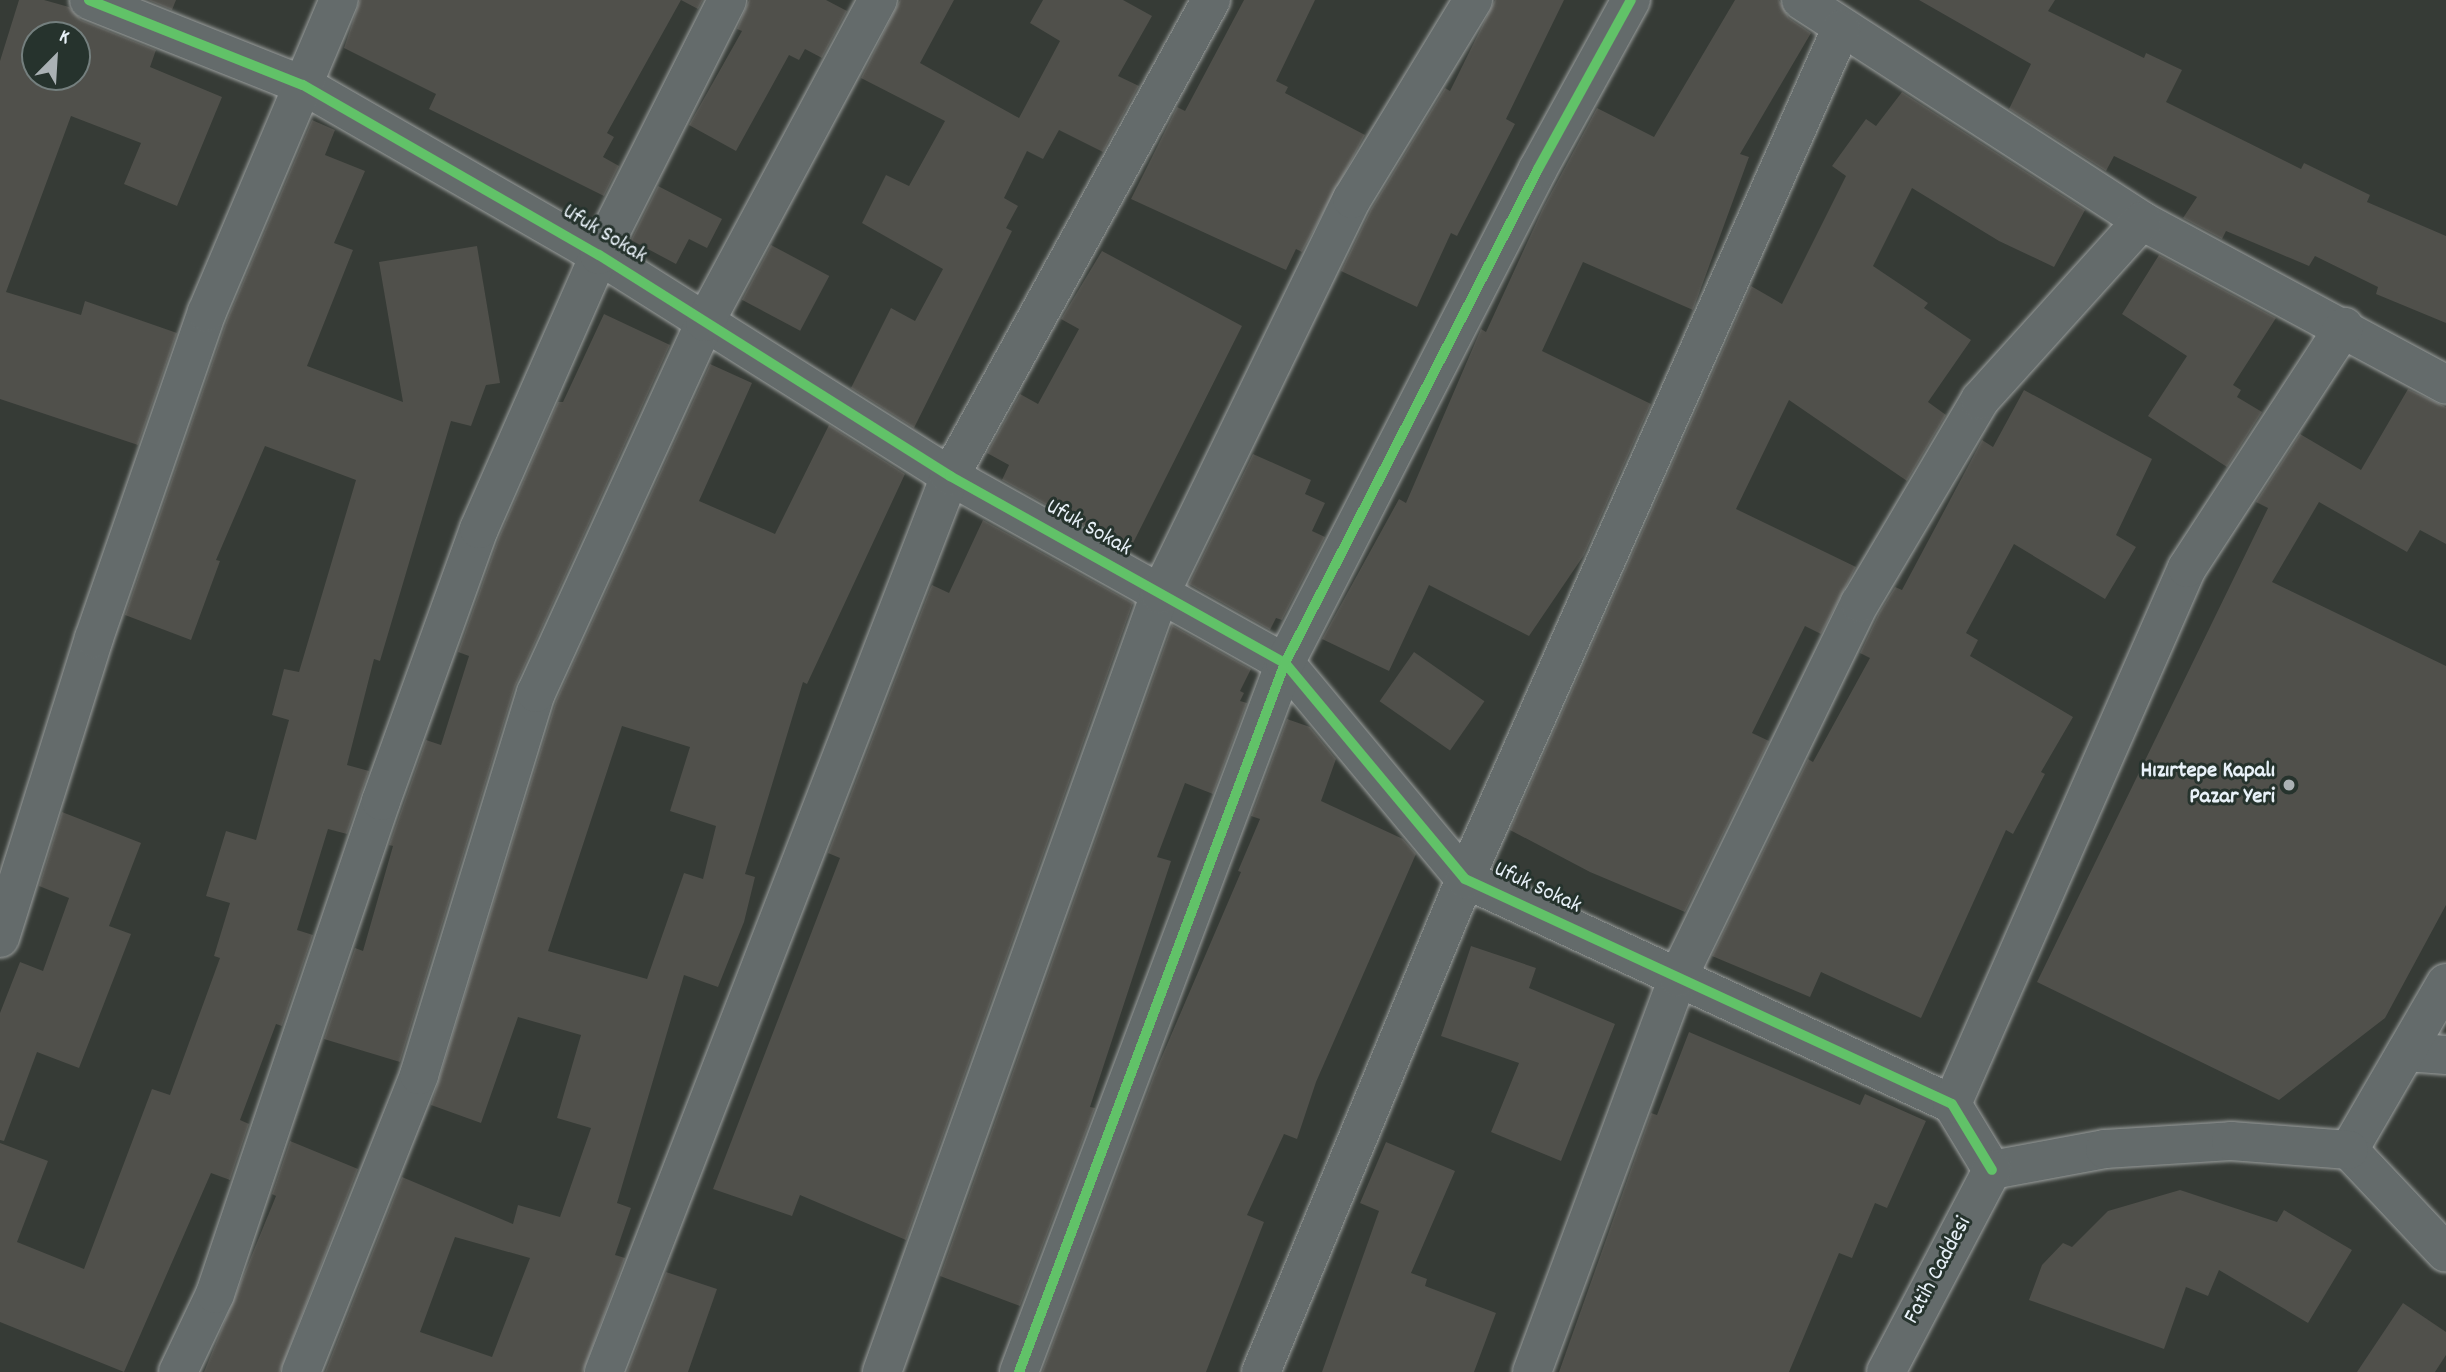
<!DOCTYPE html>
<meta charset="utf-8">
<style>
body{margin:0}
#map{position:relative;width:2446px;height:1372px;overflow:hidden;background:#363b36;font-family:Dekko,sans-serif}
div>[style]{position:absolute}
[style*='--x']{left:calc(var(--x)*1px);top:calc(var(--y)*1px);width:calc(var(--w)*1px);rotate:calc(var(--a)*1deg)}
.building>*{inset:0;background:#50504b;transform-origin:0 0}
.roads{filter:drop-shadow(0 0 2px #9b9f9e) drop-shadow(0 0 2px #9b9f9e)}
.minor>*{height:38px;margin:-19px;padding:0 19px;transform-origin:19px;border-radius:19px;background:#646b6b}
.cycleway>*{height:10px;margin:-5px;padding:0 5px;transform-origin:5px;border-radius:5px;background:#61c268}
.dots>*{width:19px;height:19px;translate:-50% -50%;box-sizing:border-box;border:4px solid #26332d;border-radius:50%}
span{translate:-50% -50%;white-space:nowrap;text-align:center;line-height:1.15;-webkit-text-stroke:6px #26332d;paint-order:stroke}
.street-label{font-size:23px;color:#e8f1f8}
.poi-label{font-size:23px;color:#e8f1f8;font-weight:700}
.right{translate:-100% -50%;text-align:right}
.north{position:absolute;left:21px;top:21px;width:70px;height:70px;box-sizing:border-box;background:#26332d;border:2px solid #747f7e;border-radius:50%;rotate:24deg;font-size:19px;font-weight:700;line-height:28px;text-align:center;color:#e8f1f8}
.north::after{content:'';display:block;margin:auto;width:24px;height:32px;background:#aab1b4;clip-path:polygon(50% 0,100% 100%,50% 72%,0 100%)}
</style>
<div id="map">
<div class="building">
<div style="clip-path:polygon(evenodd,19px 0,44px 0,69px 7px,81px 20px,156px 50px,150px 67px,222px 97px,177px 206px,124px 184px,141px 143px,71px 116px,6px 292px,81px 315px,85px 301px,177px 333px,138px 445px,0 399px,0 61px,19px 0,35px 35px,77px 35px,77px 77px,35px 77px,35px 35px)"></div>
<div style="clip-path:polygon(148px 0,176px 0,172px 10px)"></div>
<div style="clip-path:polygon(360px 0,703px 0,698px 9px,681px 0,607px 133px,614px 137px,603px 157px,619px 166px,604px 196px,429px 109px,436px 94px,344px 48px)"></div>
<div style="clip-path:polygon(749px 0,826px 0,847px 11px,822px 58px,805px 49px,799px 60px,789px 55px,736px 151px,689px 125px,742px 31px,737px 29px)"></div>
<div style="clip-path:polygon(900px 0,954px 0,920px 63px,1019px 118px,1060px 41px,1030px 23px,1043px 0,1123px 0,1152px 16px,1118px 76px,1139px 86px,1103px 152px,1059px 130px,1043px 159px,1027px 151px,1004px 198px,1018px 206px,1006px 228px,1012px 231px,914px 428px,851px 388px,891px 308px,915px 321px,943px 269px,862px 223px,886px 175px,909px 186px,945px 121px,861px 78px)"></div>
<div style="clip-path:polygon(1244px 0,1315px 0,1276px 81px,1288px 87px,1285px 93px,1365px 135px,1302px 252px,1296px 249px,1286px 270px,1131px 199px,1177px 107px,1185px 111px)"></div>
<div style="clip-path:polygon(1495px 0,1564px 0,1506px 119px,1515px 124px,1457px 236px,1451px 233px,1417px 307px,1341px 271px,1371px 209px,1445px 88px,1450px 91px)"></div>
<div style="clip-path:polygon(1735px 0,1779px 0,1789px 18px,1811px 33px,1740px 154px,1749px 157px,1693px 310px,1583px 262px,1542px 351px,1651px 404px,1584px 555px,1529px 636px,1429px 585px,1389px 671px,1322px 639px,1399px 499px,1406px 503px,1481px 329px,1486px 332px,1543px 208px,1597px 108px,1654px 137px)"></div>
<div style="clip-path:polygon(1919px 0,2055px 0,2048px 11px,2144px 58px,2146px 53px,2182px 70px,2166px 102px,2301px 169px,2304px 163px,2370px 195px,2367px 202px,2446px 236px,2446px 323px,2376px 294px,2378px 287px,2315px 256px,2309px 266px,2226px 231px,2222px 239px,2183px 218px,2197px 197px,2114px 156px,2106px 171px,2009px 109px,2031px 64px)"></div>
<div style="clip-path:polygon(1902px 92px,2085px 210px,2054px 267px,1999px 241px,1912px 188px,1873px 266px,1928px 303px,1924px 308px,1971px 340px,1928px 402px,1946px 415px,1907px 481px,1789px 400px,1736px 509px,1856px 567px,1821px 634px,1805px 626px,1752px 733px,1769px 741px,1685px 912px,1590px 872px,1510px 830px,1751px 286px,1782px 304px,1846px 176px,1832px 166px,1866px 119px,1876px 126px)"></div>
<div style="clip-path:polygon(312px 120px,335px 130px,325px 155px,365px 171px,334px 243px,353px 250px,307px 366px,403px 402px,379px 262px,477px 246px,500px 383px,486px 385px,471px 426px,451px 421px,380px 661px,374px 659px,347px 765px,369px 771px,347px 834px,328px 829px,297px 930px,313px 935px,282px 1026px,276px 1024px,240px 1120px,249px 1124px,230px 1180px,211px 1173px,124px 1372px,0 1322px,0 1143px,48px 1161px,17px 1242px,84px 1269px,152px 1089px,170px 1095px,220px 958px,214px 956px,230px 903px,206px 896px,226px 831px,256px 840px,289px 720px,272px 715px,284px 669px,299px 672px,356px 480px,265px 446px,216px 560px,220px 561px,191px 640px,125px 615px,227px 320px)"></div>
<div style="clip-path:polygon(658px 186px,722px 219px,707px 248px,689px 239px,676px 264px,631px 240px)"></div>
<div style="left:771px;top:245px;width:66px;height:62px;rotate:28deg"></div>
<div style="clip-path:polygon(1102px 251px,1242px 326px,1129px 551px,1002px 480px,1009px 465px,987px 453px,1020px 394px,1038px 404px,1079px 329px,1061px 319px)"></div>
<div style="clip-path:polygon(2159px 255px,2276px 318px,2233px 385px,2241px 390px,2237px 397px,2262px 412px,2227px 467px,2148px 416px,2187px 356px,2122px 314px)"></div>
<div style="clip-path:polygon(604px 314px,670px 345px,515px 687px,400px 1062px,324px 1039px,355px 948px,363px 951px,393px 846px,389px 845px,426px 740px,441px 745px,469px 656px,458px 652px,499px 537px,558px 402px,563px 402px)"></div>
<div style="clip-path:polygon(evenodd,710px 364px,752px 383px,699px 501px,775px 534px,829px 425px,905px 474px,807px 684px,803px 682px,745px 874px,755px 877px,744px 922px,718px 987px,684px 975px,617px 1203px,631px 1208px,615px 1255px,625px 1258px,583px 1372px,325px 1372px,402px 1177px,513px 1224px,518px 1205px,560px 1217px,591px 1128px,557px 1118px,581px 1035px,518px 1017px,481px 1123px,431px 1105px,556px 701px,710px 364px,622px 726px,690px 747px,670px 811px,716px 826px,703px 879px,684px 873px,647px 979px,548px 951px,622px 726px,710px 364px,455px 1237px,530px 1258px,492px 1357px,420px 1332px,455px 1237px)"></div>
<div style="clip-path:polygon(2408px 389px,2446px 407px,2446px 544px,2420px 530px,2407px 552px,2319px 502px,2272px 582px,2446px 666px,2446px 905px,2385px 1018px,2279px 1100px,2037px 982px,2268px 508px,2256px 502px,2300px 434px,2361px 470px)"></div>
<div style="clip-path:polygon(2024px 390px,2152px 459px,2116px 535px,2136px 547px,2105px 599px,2014px 544px,1966px 633px,1978px 640px,1970px 656px,2073px 717px,2041px 772px,2045px 774px,2013px 834px,2006px 830px,1921px 1018px,1821px 972px,1810px 997px,1712px 956px,1808px 759px,1813px 762px,1870px 658px,1860px 653px,1879px 613px,1895px 587px,1902px 590px,1982px 440px,1993px 447px)"></div>
<div style="clip-path:polygon(1253px 454px,1311px 480px,1305px 494px,1325px 503px,1312px 531px,1325px 537px,1282px 620px,1276px 618px,1270px 630px,1189px 584px)"></div>
<div style="clip-path:polygon(983px 520px,1133px 603px,906px 1240px,800px 1195px,792px 1216px,713px 1189px,840px 858px,828px 853px,930px 589px,932px 585px,949px 593px)"></div>
<div style="clip-path:polygon(1172px 625px,1251px 669px,1240px 691px,1244px 693px,1240px 701px,1247px 703px,1213px 794px,1185px 783px,1157px 857px,1171px 861px,1090px 1107px,1095px 1108px,1020px 1306px,940px 1276px)"></div>
<div style="left:1414px;top:652px;width:86px;height:60px;rotate:35deg"></div>
<div style="clip-path:polygon(1287px 719px,1310px 727px,1336px 759px,1321px 801px,1403px 839px,1416px 854px,1316px 1082px,1297px 1139px,1284px 1134px,1247px 1215px,1264px 1222px,1206px 1372px,1042px 1372px,1154px 1075px,1241px 872px,1238px 871px,1260px 819px,1251px 816px)"></div>
<div style="clip-path:polygon(62px 812px,141px 843px,109px 926px,131px 934px,79px 1068px,37px 1052px,4px 1141px,0 1140px,0 1013px,20px 962px,43px 971px,69px 898px,39px 886px)"></div>
<div style="clip-path:polygon(1471px 946px,1536px 968px,1529px 988px,1615px 1024px,1561px 1161px,1491px 1132px,1519px 1063px,1441px 1036px)"></div>
<div style="clip-path:polygon(1689px 1032px,1860px 1105px,1865px 1094px,1926px 1121px,1887px 1208px,1875px 1203px,1852px 1258px,1839px 1253px,1789px 1372px,1559px 1372px,1651px 1113px,1657px 1115px)"></div>
<div style="clip-path:polygon(290px 1141px,358px 1169px,280px 1372px,204px 1372px,276px 1196px,272px 1194px)"></div>
<div style="clip-path:polygon(1386px 1142px,1455px 1171px,1411px 1273px,1427px 1279px,1425px 1286px,1496px 1313px,1474px 1372px,1322px 1372px,1379px 1211px,1360px 1203px)"></div>
<div style="clip-path:polygon(2180px 1190px,2277px 1222px,2284px 1210px,2352px 1250px,2308px 1323px,2219px 1270px,2208px 1296px,2186px 1287px,2164px 1349px,2029px 1300px,2042px 1265px,2063px 1243px,2072px 1247px,2108px 1211px)"></div>
<div style="clip-path:polygon(666px 1272px,717px 1289px,688px 1372px,627px 1372px)"></div>
<div style="clip-path:polygon(2403px 1303px,2446px 1332px,2446px 1355px,2435px 1372px,2357px 1372px)"></div>
</div>
<div class="roads">
<div class="minor">
<div style="--x:89;--y:0;--w:230;--a:21.7"></div>
<div style="--x:303;--y:85;--w:341;--a:29.9"></div>
<div style="--x:599;--y:255;--w:415;--a:32.2"></div>
<div style="--x:950;--y:476;--w:384;--a:29.2"></div>
<div style="--x:1285;--y:663;--w:281;--a:50.2"></div>
<div style="--x:1465;--y:879;--w:536;--a:24.8"></div>
<div style="--x:1952;--y:1104;--w:77;--a:58.8"></div>
<div style="--x:1801;--y:0;--w:406;--a:32.9"></div>
<div style="--x:2142;--y:221;--w:345;--a:28.3"></div>
<div style="--x:0;--y:938;--w:314;--a:-72.6"></div>
<div style="--x:94;--y:638;--w:345;--a:-70.9"></div>
<div style="--x:207;--y:312;--w:339;--a:-67.1"></div>
<div style="--x:2406;--y:1052;--w:40;--a:4.3"></div>
<div style="--x:1952;--y:1104;--w:585;--a:-66.33"></div>
<div style="--x:2187;--y:568;--w:288;--a:-56.9"></div>
<div style="--x:2349;--y:1150;--w:193;--a:-59.9"></div>
<div style="--x:2349;--y:1150;--w:141;--a:46.7"></div>
<div style="--x:1992;--y:1170;--w:115;--a:-10.5"></div>
<div style="--x:2105;--y:1149;--w:126;--a:-3.6"></div>
<div style="--x:2231;--y:1141;--w:118;--a:4.4"></div>
<div style="--x:178;--y:1372;--w:86;--a:-64.6"></div>
<div style="--x:215;--y:1294;--w:520;--a:-71.39"></div>
<div style="--x:381;--y:801;--w:289;--a:-70.2"></div>
<div style="--x:479;--y:529;--w:299;--a:-66.3"></div>
<div style="--x:599;--y:255;--w:285;--a:-63.3"></div>
<div style="--x:301;--y:1372;--w:320;--a:-68.3"></div>
<div style="--x:419;--y:1075;--w:400;--a:-73"></div>
<div style="--x:536;--y:693;--w:408;--a:-65.5"></div>
<div style="--x:705;--y:322;--w:366;--a:-61.8"></div>
<div style="--x:604;--y:1372;--w:960;--a:-68.89"></div>
<div style="--x:950;--y:476;--w:543;--a:-61.26"></div>
<div style="--x:882;--y:1372;--w:826;--a:-70.34"></div>
<div style="--x:1160;--y:594;--w:439;--a:-64.1"></div>
<div style="--x:1352;--y:199;--w:233;--a:-58.7"></div>
<div style="--x:1019;--y:1372;--w:757;--a:-69.44"></div>
<div style="--x:1285;--y:663;--w:555;--a:-62.88"></div>
<div style="--x:1538;--y:169;--w:193;--a:-61.2"></div>
<div style="--x:1261;--y:1372;--w:534;--a:-67.52"></div>
<div style="--x:1465;--y:879;--w:929;--a:-66.14"></div>
<div style="--x:1532;--y:1372;--w:421;--a:-69.7"></div>
<div style="--x:1678;--y:977;--w:416;--a:-64.1"></div>
<div style="--x:1860;--y:603;--w:236;--a:-59.4"></div>
<div style="--x:1980;--y:400;--w:241;--a:-47.9"></div>
<div style="--x:1886;--y:1372;--w:228;--a:-62.3"></div>
</div>
</div>
<div class="cycleway">
<div style="--x:89;--y:0;--w:230;--a:21.7"></div>
<div style="--x:303;--y:85;--w:341;--a:29.9"></div>
<div style="--x:599;--y:255;--w:415;--a:32.2"></div>
<div style="--x:950;--y:476;--w:384;--a:29.2"></div>
<div style="--x:1285;--y:663;--w:281;--a:50.2"></div>
<div style="--x:1465;--y:879;--w:536;--a:24.8"></div>
<div style="--x:1952;--y:1104;--w:77;--a:58.8"></div>
<div style="--x:1019;--y:1372;--w:757;--a:-69.44"></div>
<div style="--x:1285;--y:663;--w:555;--a:-62.88"></div>
<div style="--x:1538;--y:169;--w:193;--a:-61.2"></div>
</div>
<div class="dots">
<div style="left:2289px;top:785px;background:#aab1b4"></div>
</div>
<div class="street-label">
<span style="left:604px;top:235px;rotate:31deg">Ufuk Sokak</span>
<span style="left:1088px;top:529px;rotate:29deg">Ufuk Sokak</span>
<span style="left:1537px;top:889px;rotate:25deg">Ufuk Sokak</span>
<span style="left:1939px;top:1271px;rotate:-62deg">Fatih Caddesi</span>
</div>
<div class="poi-label">
<span class="right" style="left:2275px;top:785px">Hızırtepe Kapalı<br>Pazar Yeri</span>
</div>
<div class="north">K</div>
</div>
